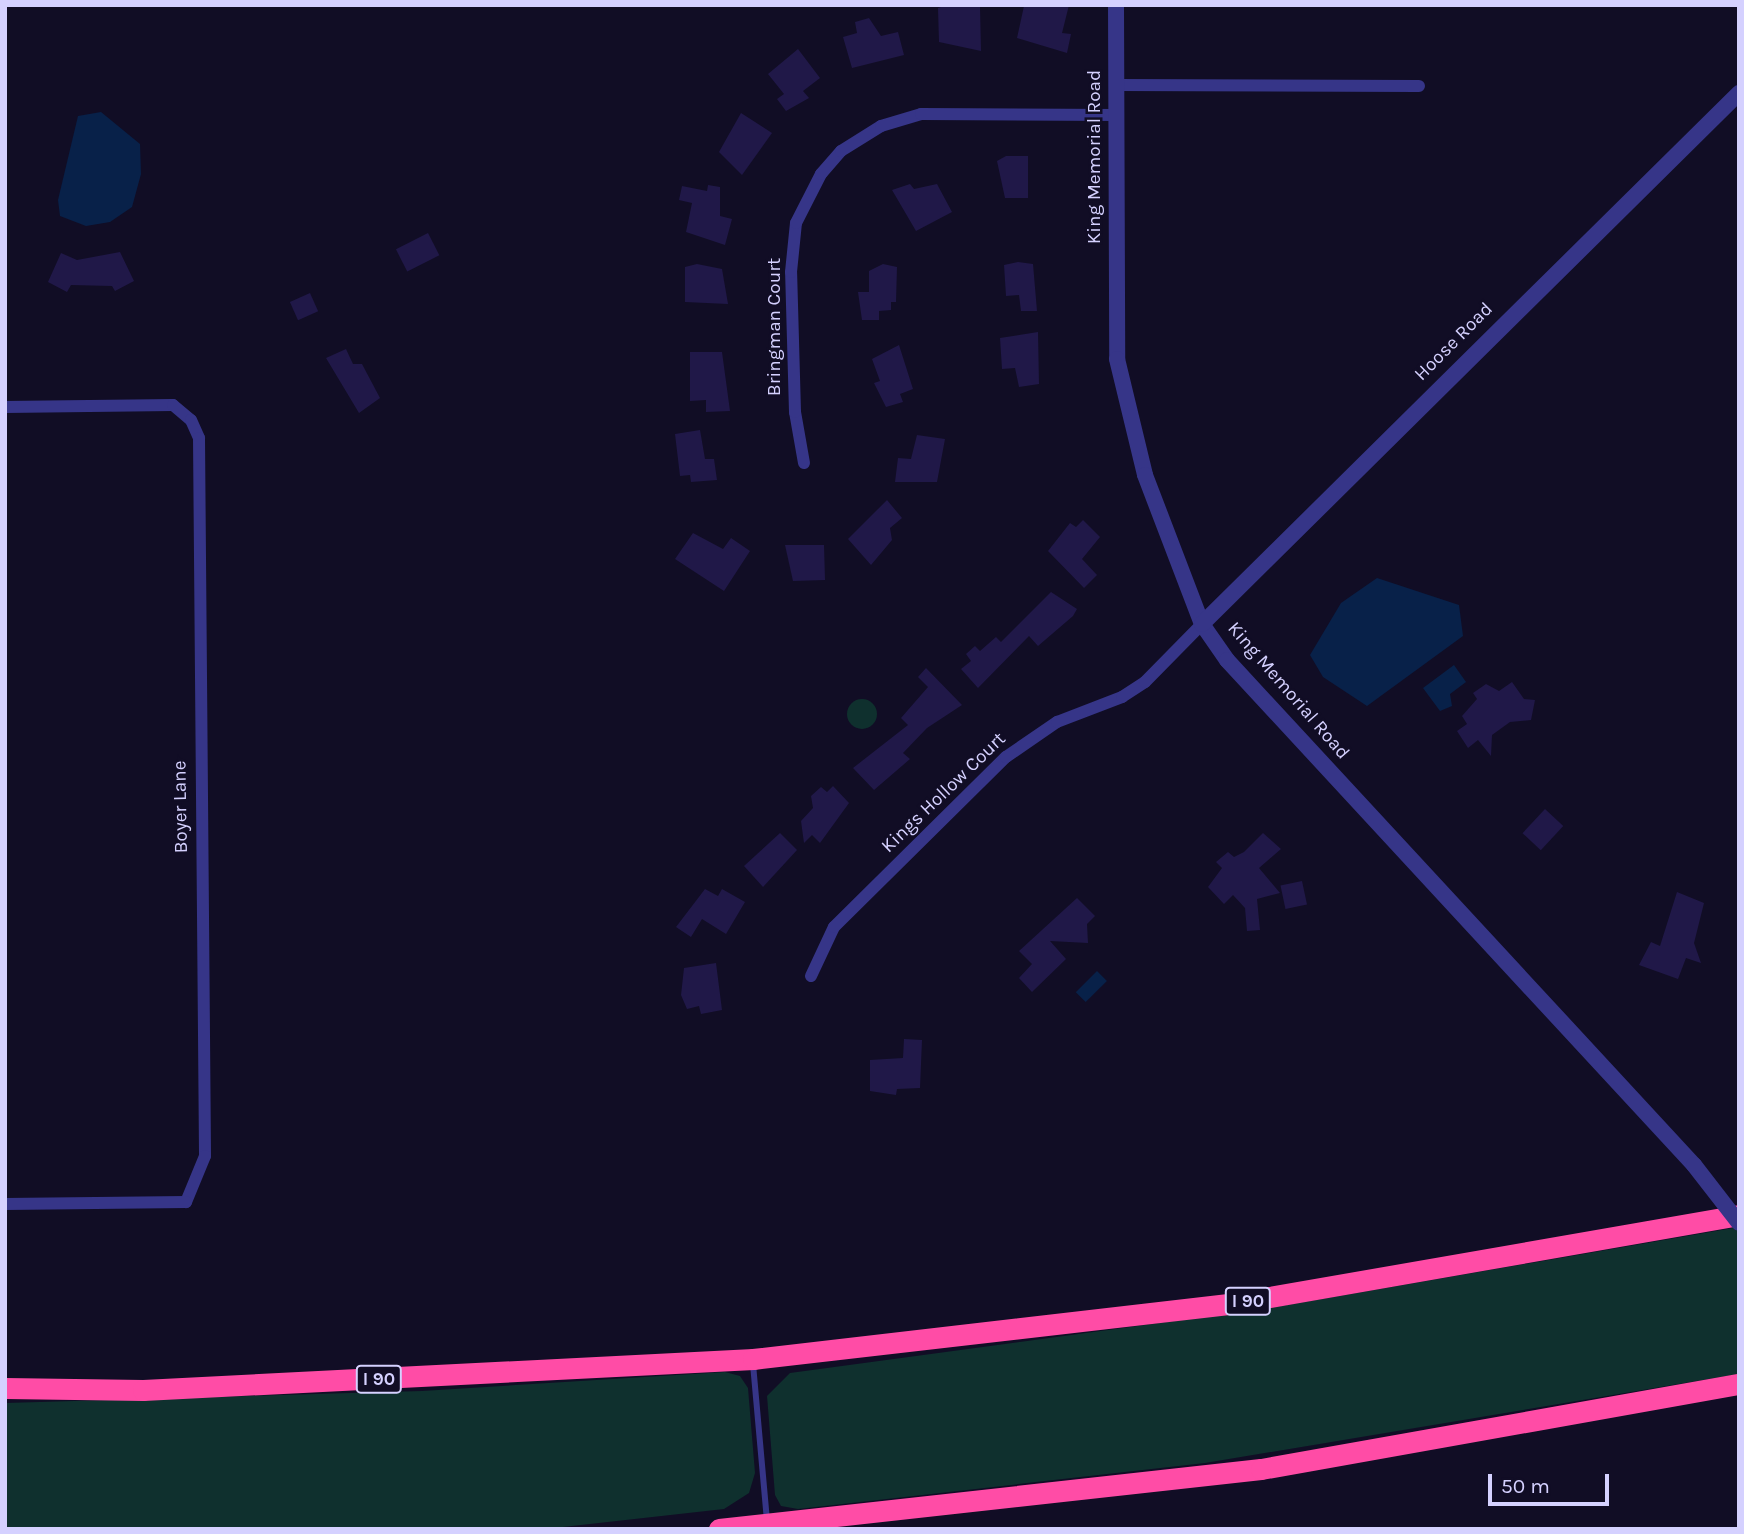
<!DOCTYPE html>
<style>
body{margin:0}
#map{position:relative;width:1744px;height:1534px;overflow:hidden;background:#110d25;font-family:Karla,sans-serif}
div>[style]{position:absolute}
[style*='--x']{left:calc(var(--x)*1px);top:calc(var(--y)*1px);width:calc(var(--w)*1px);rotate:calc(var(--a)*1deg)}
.green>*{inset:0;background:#0f302e}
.round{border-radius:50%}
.water>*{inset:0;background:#082149;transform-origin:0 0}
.building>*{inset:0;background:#201848;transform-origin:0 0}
.service>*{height:6px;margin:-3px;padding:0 3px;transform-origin:3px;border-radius:3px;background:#363588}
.minor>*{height:12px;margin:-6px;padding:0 6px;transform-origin:6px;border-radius:6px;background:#363588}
.tertiary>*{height:16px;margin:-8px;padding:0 8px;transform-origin:8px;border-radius:8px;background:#363588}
.motorway>*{height:21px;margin:-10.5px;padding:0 10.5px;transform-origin:10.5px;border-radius:10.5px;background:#ff4ca6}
.tertiary-bridge>*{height:16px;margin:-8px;padding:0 8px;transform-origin:8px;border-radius:8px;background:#363588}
span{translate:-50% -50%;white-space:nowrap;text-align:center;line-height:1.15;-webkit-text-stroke:5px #110d25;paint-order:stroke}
.shield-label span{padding:2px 5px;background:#110d25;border:2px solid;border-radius:5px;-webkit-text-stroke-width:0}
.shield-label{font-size:18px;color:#d5d1ff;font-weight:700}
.street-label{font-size:19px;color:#d5d1ff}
.frame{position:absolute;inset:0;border:7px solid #d5d1ff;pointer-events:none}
.scale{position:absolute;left:1488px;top:1474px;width:121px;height:32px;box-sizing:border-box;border:4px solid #d5d1ff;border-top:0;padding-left:9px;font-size:21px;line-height:24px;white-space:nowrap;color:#d5d1ff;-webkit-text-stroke:5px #110d25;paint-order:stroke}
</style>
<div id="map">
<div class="green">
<div class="round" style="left:847px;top:699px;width:30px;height:30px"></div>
<div style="clip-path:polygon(1739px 1227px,1739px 1374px,1205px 1463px,798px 1509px,781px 1506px,775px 1495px,767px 1396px,790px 1373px,1270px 1308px)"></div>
<div style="clip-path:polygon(725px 1372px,740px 1376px,748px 1388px,755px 1473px,749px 1493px,724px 1509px,545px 1529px,5px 1529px,5px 1403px,422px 1391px)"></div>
</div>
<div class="water">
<div style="clip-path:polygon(101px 112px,140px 144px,141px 174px,132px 207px,110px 222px,86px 226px,60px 216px,58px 200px,78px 116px)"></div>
<div style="clip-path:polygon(1377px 578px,1459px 605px,1463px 636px,1367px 706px,1323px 677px,1310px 655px,1341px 603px)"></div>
<div style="clip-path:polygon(1454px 665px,1466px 682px,1450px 694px,1452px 706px,1440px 711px,1423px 688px)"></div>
<div style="left:1097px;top:971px;width:14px;height:30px;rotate:45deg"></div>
</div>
<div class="building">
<div style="clip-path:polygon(947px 5px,980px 7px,981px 51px,939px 42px,938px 8px)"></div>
<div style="clip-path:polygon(1033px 5px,1069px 5px,1062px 33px,1071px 34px,1067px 53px,1017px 38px,1024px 6px)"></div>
<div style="clip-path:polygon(869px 18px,881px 36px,898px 32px,904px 55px,852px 68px,843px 37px,857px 33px,855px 22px)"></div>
<div style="clip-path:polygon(798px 49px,820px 78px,803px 91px,809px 98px,786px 111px,777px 99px,784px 94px,768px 74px)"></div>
<div style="clip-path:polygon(741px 113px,772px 133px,742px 175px,719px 152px)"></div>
<div style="clip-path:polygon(1006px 156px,1028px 156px,1028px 198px,1005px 198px,997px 161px)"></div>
<div style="clip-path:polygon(910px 184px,914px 189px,937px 184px,952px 212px,916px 231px,892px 190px)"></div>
<div style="clip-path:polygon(708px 185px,720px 187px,720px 216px,732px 219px,725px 245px,686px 232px,692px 203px,679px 200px,682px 186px,707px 191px)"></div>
<div style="left:428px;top:233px;width:25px;height:36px;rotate:63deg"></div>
<div style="clip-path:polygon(120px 252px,134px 281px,115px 291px,112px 286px,71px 285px,67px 292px,48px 282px,61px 253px,77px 260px)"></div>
<div style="clip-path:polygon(1018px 262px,1033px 264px,1037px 311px,1021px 311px,1019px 295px,1006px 296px,1004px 265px)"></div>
<div style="clip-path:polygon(697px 264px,722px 269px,728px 304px,685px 302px,685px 267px)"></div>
<div style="clip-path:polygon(883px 264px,897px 267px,896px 302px,891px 302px,891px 310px,879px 311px,879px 320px,862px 320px,858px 292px,869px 292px,869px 271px)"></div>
<div style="left:310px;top:293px;width:20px;height:22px;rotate:66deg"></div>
<div style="clip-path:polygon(1038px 332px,1039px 384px,1019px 387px,1015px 368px,1002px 369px,1000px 338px)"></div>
<div style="clip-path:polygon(899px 345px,913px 389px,900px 394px,903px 402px,886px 407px,874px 383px,880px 381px,872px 359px)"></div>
<div style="clip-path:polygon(346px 349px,353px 364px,362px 364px,380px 398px,359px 413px,326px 358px)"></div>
<div style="clip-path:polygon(690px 352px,722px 352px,730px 411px,706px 412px,706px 400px,690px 401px)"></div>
<div style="clip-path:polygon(700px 430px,705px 459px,714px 459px,717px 480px,691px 482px,690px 475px,680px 476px,675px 434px)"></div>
<div style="clip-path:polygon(917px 435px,945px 439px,937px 482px,895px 482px,898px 458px,911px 459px)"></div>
<div style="clip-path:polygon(887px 500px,902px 518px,890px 528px,892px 540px,871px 565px,848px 539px)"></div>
<div style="clip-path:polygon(1083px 520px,1100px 537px,1082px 559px,1097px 575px,1084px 588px,1048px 551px,1070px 523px,1076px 527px)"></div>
<div style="clip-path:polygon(693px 533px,723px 549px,731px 538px,750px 551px,724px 591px,675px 559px)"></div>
<div style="clip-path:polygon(785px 545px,824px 545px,825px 580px,793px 581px)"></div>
<div style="clip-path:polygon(1051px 592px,1077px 609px,1073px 616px,1038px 646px,1029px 636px,978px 688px,961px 669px,971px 661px,966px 654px,975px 646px,980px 651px,996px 637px,1001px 642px)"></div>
<div style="clip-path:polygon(926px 668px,962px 705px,927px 728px,903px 753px,910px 759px,874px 790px,853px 768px,908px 725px,901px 718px,928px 687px,918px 677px)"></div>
<div style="clip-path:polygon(1512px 682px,1524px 699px,1535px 700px,1531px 720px,1510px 722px,1492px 735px,1491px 756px,1478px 740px,1468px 748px,1457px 731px,1467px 724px,1462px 716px,1477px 699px,1473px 693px,1486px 684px,1499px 691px)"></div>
<div style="clip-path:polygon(833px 786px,849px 803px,820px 843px,812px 835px,804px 843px,801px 821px,813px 808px,811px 796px,821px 787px,827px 792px)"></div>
<div style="left:1545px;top:809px;width:25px;height:33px;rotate:43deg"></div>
<div style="clip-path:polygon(780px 833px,797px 850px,763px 887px,744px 866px)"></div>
<div style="clip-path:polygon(1263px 833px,1281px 849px,1259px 868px,1280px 893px,1257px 899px,1260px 930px,1247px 931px,1245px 908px,1233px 895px,1224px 904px,1208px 887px,1222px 868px,1216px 862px,1228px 852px,1234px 857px,1244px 852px)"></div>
<div style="left:1302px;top:881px;width:24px;height:22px;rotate:78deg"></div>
<div style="clip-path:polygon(705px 889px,718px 896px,722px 889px,745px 902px,726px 934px,702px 919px,691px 937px,676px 927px)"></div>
<div style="clip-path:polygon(1677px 892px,1704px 903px,1694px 943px,1701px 963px,1686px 958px,1678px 979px,1639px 965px,1651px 942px,1660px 946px)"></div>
<div style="clip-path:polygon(1077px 898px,1095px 916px,1087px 924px,1088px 943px,1050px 941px,1066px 959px,1032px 992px,1019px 978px,1032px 964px,1019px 951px)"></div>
<div style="clip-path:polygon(716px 963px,722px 1010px,701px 1014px,699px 1006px,687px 1009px,681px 995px,684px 968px)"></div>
<div style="clip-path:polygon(904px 1039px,922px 1040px,920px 1088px,897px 1089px,896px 1095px,870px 1091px,870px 1060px,903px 1058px)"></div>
</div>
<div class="service">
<div style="--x:753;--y:1364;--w:158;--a:84.9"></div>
</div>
<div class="minor">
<div style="--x:1116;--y:85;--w:303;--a:0.2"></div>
<div style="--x:5;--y:407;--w:168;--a:-0.7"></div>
<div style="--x:173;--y:405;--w:23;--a:40"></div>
<div style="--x:191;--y:420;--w:20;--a:66"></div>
<div style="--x:199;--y:438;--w:718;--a:89.52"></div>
<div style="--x:205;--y:1156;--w:50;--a:112.4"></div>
<div style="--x:186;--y:1202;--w:181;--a:179.4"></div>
<div style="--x:804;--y:463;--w:52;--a:-100"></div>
<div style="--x:795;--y:412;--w:140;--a:-91.6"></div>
<div style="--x:791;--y:272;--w:49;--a:-84.2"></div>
<div style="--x:796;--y:223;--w:55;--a:-63"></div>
<div style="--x:821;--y:174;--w:30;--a:-49"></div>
<div style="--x:841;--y:151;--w:47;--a:-32"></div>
<div style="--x:881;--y:126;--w:42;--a:-16.7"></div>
<div style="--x:921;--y:114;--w:195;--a:0.3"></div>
<div style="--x:811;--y:976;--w:54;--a:-64.9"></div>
<div style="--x:834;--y:927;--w:242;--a:-44.7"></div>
<div style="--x:1006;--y:757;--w:62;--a:-34.5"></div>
<div style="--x:1057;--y:722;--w:70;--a:-21"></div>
<div style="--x:1122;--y:697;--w:27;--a:-33"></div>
<div style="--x:1145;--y:682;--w:81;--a:-45.5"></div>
</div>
<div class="tertiary">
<div style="--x:1116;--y:5;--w:354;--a:89.8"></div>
<div style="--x:1117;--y:359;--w:119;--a:76.4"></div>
<div style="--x:1145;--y:475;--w:160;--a:69.1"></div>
<div style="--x:1202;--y:624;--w:44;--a:55.2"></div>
<div style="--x:1227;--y:660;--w:688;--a:47.24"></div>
<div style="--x:1202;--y:624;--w:755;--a:-44.68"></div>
</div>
<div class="motorway">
<div style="--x:5;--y:1388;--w:138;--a:0.8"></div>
<div style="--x:143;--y:1390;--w:611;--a:-2.91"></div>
<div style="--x:753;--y:1359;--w:485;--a:-6.6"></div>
<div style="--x:1235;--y:1303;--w:512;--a:-9.9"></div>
<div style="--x:719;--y:1529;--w:545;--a:-6.32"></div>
<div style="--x:1261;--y:1469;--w:485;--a:-10.1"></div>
</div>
<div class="tertiary-bridge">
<div style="--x:1694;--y:1165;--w:73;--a:52.2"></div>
</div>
<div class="shield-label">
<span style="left:1248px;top:1301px">I 90</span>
<span style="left:379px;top:1379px">I 90</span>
</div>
<div class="street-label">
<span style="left:1095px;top:157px;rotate:-90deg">King Memorial Road</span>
<span style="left:775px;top:327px;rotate:-90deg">Bringman Court</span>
<span style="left:1454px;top:342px;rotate:-45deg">Hoose Road</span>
<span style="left:1288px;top:691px;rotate:49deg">King Memorial Road</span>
<span style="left:944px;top:793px;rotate:-44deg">Kings Hollow Court</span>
<span style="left:181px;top:807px;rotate:-91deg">Boyer Lane</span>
</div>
<div class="frame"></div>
<div class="scale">50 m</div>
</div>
